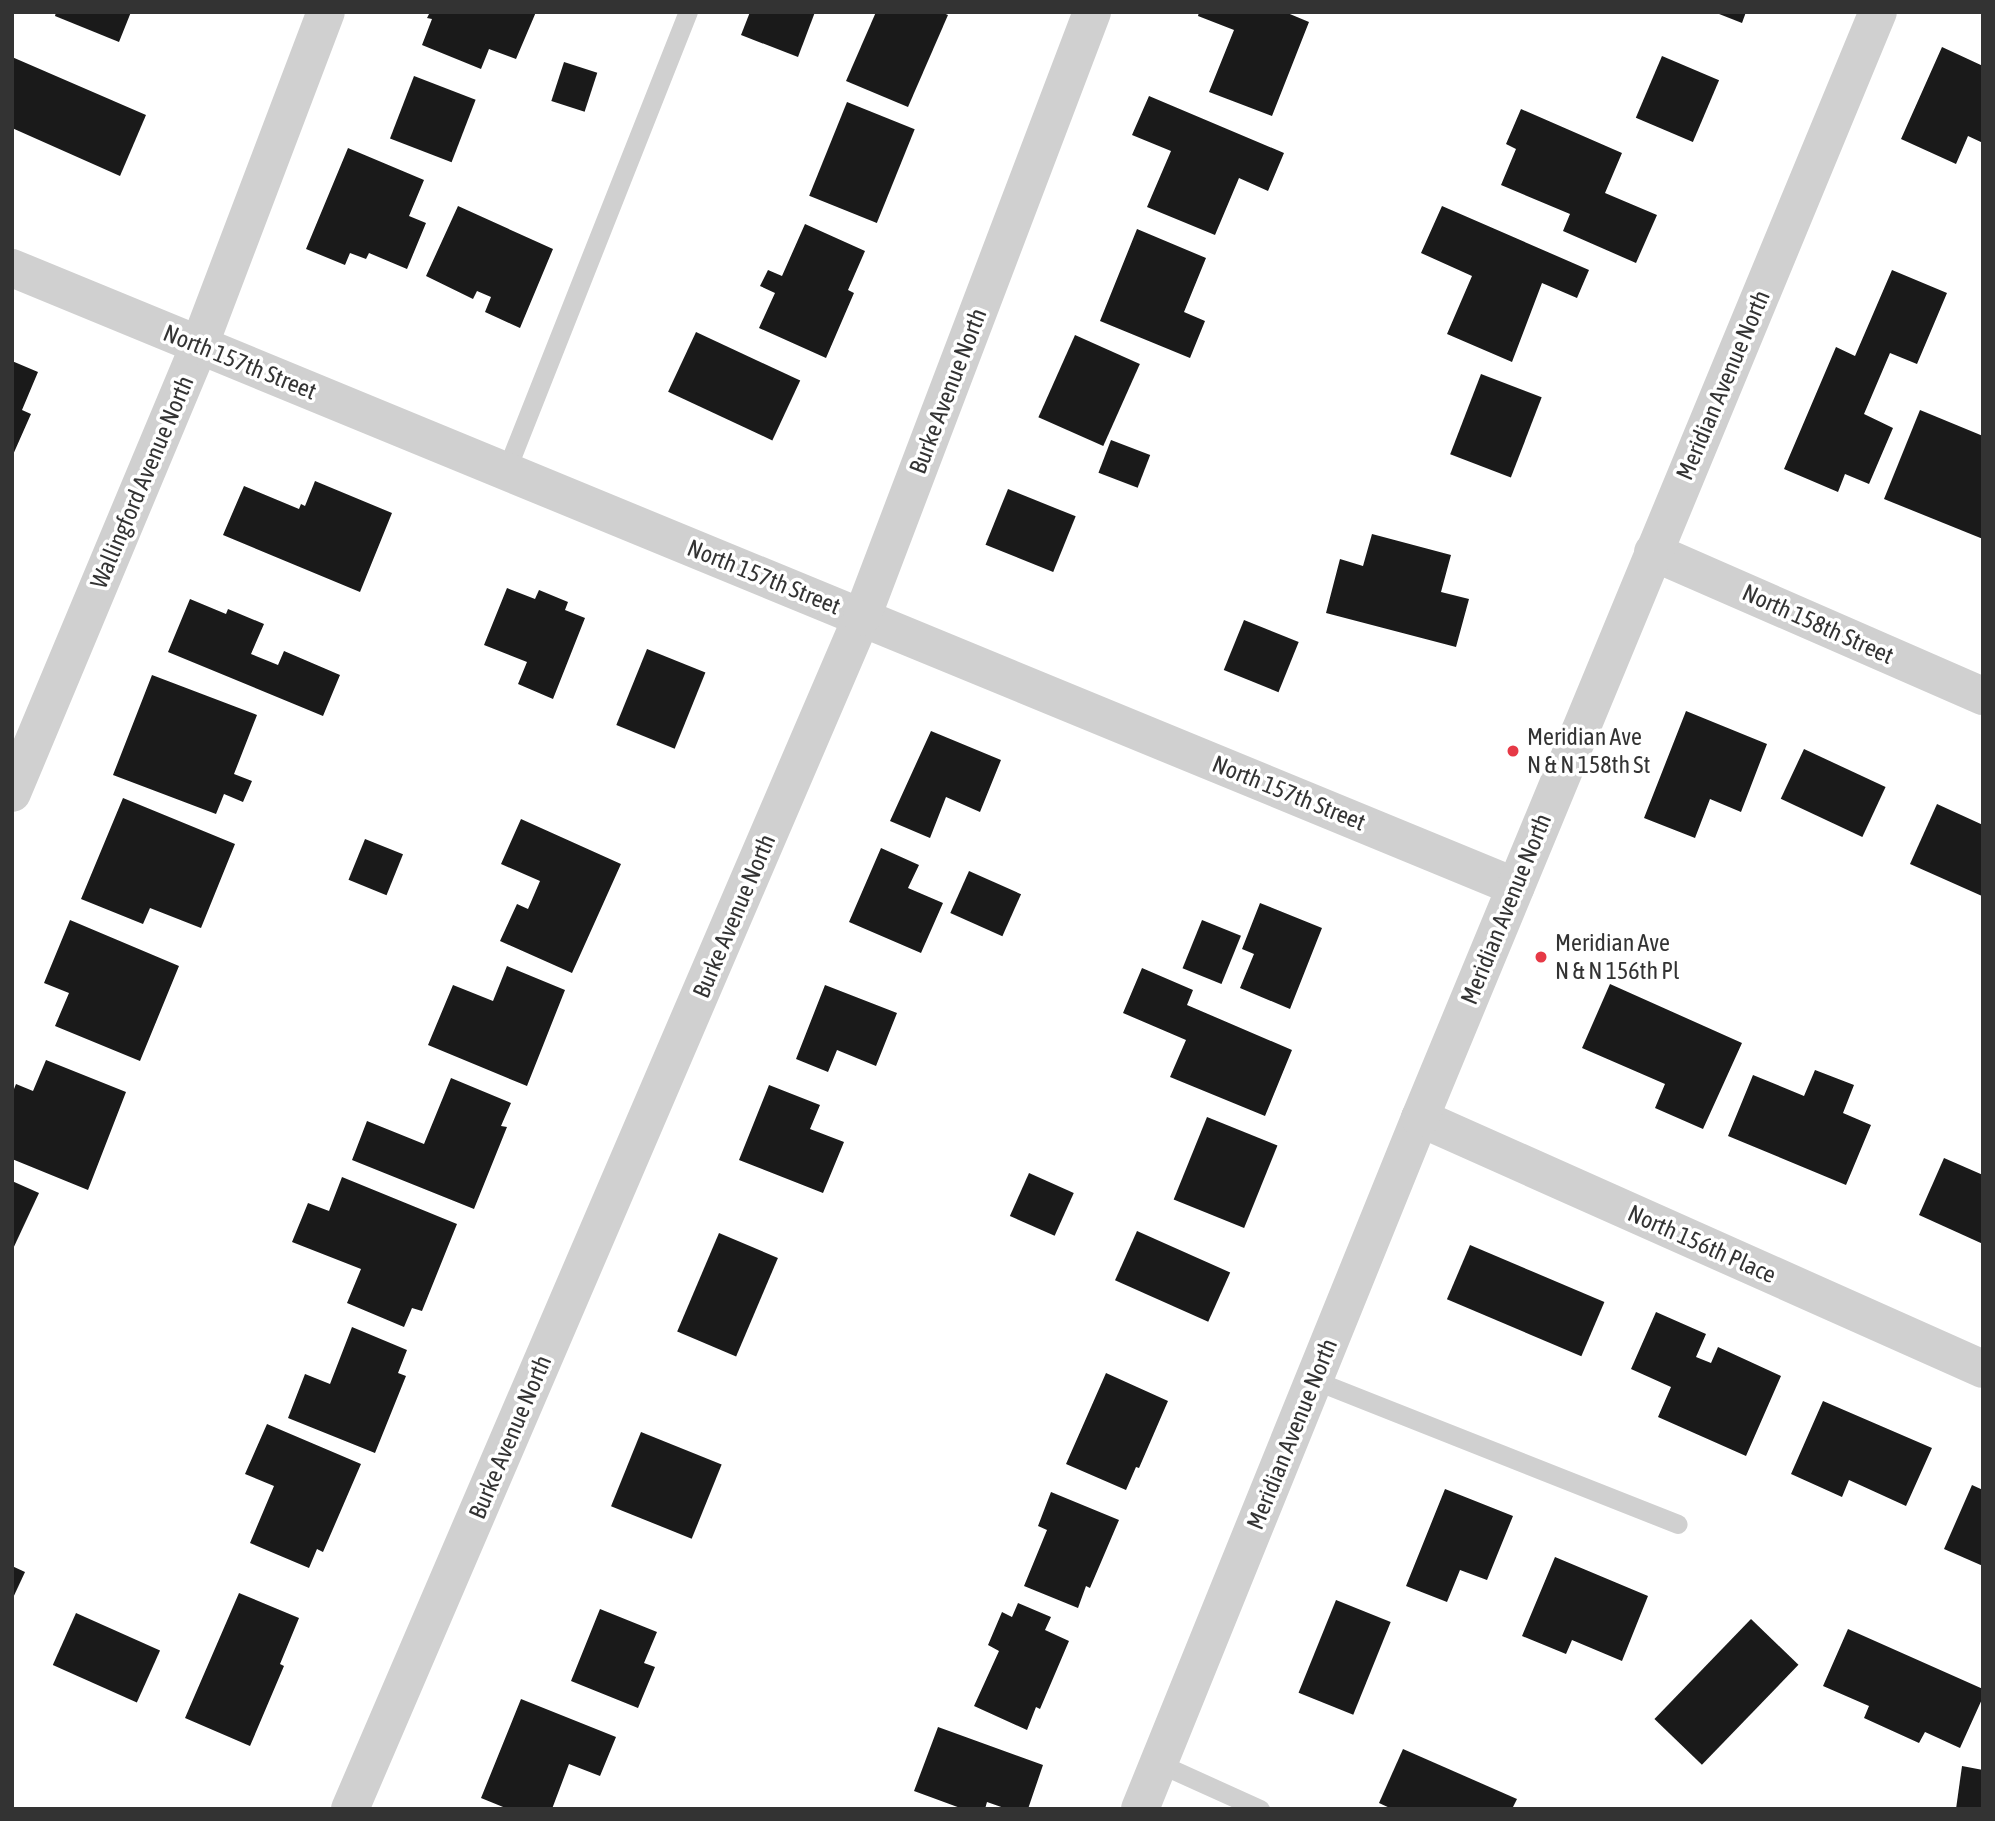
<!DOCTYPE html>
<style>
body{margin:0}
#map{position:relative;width:1995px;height:1821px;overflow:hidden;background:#fff;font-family:"Asap Condensed",sans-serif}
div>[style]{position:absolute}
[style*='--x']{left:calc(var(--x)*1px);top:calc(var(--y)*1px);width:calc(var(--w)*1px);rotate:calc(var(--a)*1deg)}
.building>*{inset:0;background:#1a1a1a;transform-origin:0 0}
.service>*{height:19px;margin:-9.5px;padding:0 9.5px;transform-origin:9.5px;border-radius:9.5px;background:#d0d0d0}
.minor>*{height:38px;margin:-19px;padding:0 19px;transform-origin:19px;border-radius:19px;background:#d0d0d0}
.tertiary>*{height:38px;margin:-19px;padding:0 19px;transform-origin:19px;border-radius:19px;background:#d0d0d0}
.dots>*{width:19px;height:19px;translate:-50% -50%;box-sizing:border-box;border:4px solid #fff;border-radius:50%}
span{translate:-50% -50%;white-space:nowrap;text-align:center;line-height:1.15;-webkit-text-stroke:7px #fff;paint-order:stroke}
.street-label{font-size:24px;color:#333}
.poi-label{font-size:24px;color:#333}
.left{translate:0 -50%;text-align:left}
.frame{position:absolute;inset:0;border:14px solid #333;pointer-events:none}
</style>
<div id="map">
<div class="building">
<div style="clip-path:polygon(56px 12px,131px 12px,119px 42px,55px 16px)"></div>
<div style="clip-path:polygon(430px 12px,536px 12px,516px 59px,489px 49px,481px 69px,422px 45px,432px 19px,427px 18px)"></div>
<div style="clip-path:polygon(750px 12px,815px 12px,798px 57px,741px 35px)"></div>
<div style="clip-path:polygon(876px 12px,941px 12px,948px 15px,908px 107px,846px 81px)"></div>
<div style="clip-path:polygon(1199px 12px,1285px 12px,1309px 22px,1272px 116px,1209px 92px,1234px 30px,1198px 16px)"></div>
<div style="clip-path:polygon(1714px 12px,1746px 12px,1742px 23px)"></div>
<div style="clip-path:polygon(1942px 47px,1983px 66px,1983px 143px,1968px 136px,1956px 164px,1901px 139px)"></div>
<div style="left:1662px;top:56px;width:62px;height:67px;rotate:23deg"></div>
<div style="clip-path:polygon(12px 57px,146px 115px,120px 176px,12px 128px)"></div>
<div style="left:564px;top:62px;width:35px;height:41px;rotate:18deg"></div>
<div style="left:414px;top:76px;width:66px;height:67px;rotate:21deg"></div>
<div style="clip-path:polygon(1149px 96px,1284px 153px,1268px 191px,1239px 178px,1215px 235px,1147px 207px,1171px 151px,1132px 135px)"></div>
<div style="left:847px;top:102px;width:73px;height:101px;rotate:22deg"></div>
<div style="clip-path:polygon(1521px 109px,1622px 153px,1605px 193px,1657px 215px,1636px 263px,1563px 231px,1570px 214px,1501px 185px,1516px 149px,1506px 144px)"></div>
<div style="clip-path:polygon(348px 148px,424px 180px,409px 216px,426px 223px,407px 269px,369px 253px,366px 259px,350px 253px,345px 265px,306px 249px)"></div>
<div style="clip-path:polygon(458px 206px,553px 249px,520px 328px,485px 312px,491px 297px,477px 291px,473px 299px,426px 276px)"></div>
<div style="clip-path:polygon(1442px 206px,1589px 270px,1577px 298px,1542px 283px,1512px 362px,1447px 334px,1472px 276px,1421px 253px)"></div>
<div style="clip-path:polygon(805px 224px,865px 251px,848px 290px,854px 293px,826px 358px,759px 328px,775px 293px,760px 286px,768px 270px,782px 276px)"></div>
<div style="clip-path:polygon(1137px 229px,1206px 258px,1184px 312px,1205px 321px,1190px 358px,1100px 321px)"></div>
<div style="clip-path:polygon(1892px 270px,1947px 293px,1917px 364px,1890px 353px,1864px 414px,1893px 428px,1869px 484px,1845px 474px,1838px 492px,1784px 469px,1836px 347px,1855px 356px)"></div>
<div style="left:696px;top:332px;width:115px;height:66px;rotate:25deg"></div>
<div style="left:1075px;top:335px;width:71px;height:90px;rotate:24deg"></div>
<div style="clip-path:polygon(12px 361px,38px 372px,22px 410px,31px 414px,12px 457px)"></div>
<div style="left:1481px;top:374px;width:65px;height:86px;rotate:21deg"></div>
<div style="clip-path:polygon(1920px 410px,1983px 436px,1983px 539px,1884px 499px)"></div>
<div style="left:1111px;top:440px;width:42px;height:35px;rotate:21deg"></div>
<div style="clip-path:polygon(315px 481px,392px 513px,360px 592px,223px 535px,244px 486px,299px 509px,301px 504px,305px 506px)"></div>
<div style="left:1008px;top:489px;width:73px;height:60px;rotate:22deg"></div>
<div style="clip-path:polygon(1372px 534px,1451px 555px,1441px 592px,1469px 599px,1456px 647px,1326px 613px,1340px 559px,1363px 566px)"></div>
<div style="clip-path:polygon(507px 588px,535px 599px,539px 590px,568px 602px,565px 610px,585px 618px,553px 699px,518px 684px,527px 662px,484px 645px)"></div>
<div style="clip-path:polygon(190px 599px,226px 614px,228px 609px,264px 624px,251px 654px,278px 665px,284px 651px,340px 675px,323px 716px,168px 652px)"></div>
<div style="left:1244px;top:620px;width:59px;height:54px;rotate:22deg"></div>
<div style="left:647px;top:649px;width:63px;height:82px;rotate:22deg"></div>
<div style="clip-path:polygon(152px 675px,257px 715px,234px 774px,252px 781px,243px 802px,224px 794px,216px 814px,113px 775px)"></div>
<div style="clip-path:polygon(1686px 711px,1767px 744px,1741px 812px,1710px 799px,1695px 838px,1644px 818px)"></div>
<div style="clip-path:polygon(931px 731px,1001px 760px,980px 812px,946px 797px,930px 838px,890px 821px)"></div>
<div style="left:1804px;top:749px;width:90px;height:55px;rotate:25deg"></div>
<div style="clip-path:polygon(123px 798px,235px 844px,201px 928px,150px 908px,143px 924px,81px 899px)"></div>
<div style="clip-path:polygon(1937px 804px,1983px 825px,1982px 896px,1910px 864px)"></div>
<div style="clip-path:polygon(521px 819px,621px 864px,572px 973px,500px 941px,517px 904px,528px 909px,540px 881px,501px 864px)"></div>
<div style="left:365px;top:839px;width:41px;height:44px;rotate:22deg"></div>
<div style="clip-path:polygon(881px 848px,919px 865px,908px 888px,943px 903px,921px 953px,849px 922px)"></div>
<div style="left:969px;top:871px;width:57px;height:46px;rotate:24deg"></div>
<div style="clip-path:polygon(1260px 903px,1322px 928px,1290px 1009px,1240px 988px,1254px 954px,1242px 949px)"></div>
<div style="clip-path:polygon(70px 920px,179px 966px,140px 1061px,55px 1026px,69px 993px,44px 983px)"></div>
<div style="left:1202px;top:920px;width:42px;height:52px;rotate:22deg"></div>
<div style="clip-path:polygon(507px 966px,565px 990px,527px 1086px,428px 1045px,453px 985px,493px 1001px)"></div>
<div style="clip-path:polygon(1142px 968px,1193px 990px,1187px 1005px,1292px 1050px,1265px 1116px,1170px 1077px,1186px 1040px,1123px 1013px)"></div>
<div style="clip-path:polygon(1610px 984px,1742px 1043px,1703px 1129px,1655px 1108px,1665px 1084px,1582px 1048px)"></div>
<div style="clip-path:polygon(825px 985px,897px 1013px,876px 1066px,837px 1050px,828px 1072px,796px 1059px)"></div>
<div style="clip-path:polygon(46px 1060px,126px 1092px,88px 1190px,12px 1159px,12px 1094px,16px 1084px,33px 1091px)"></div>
<div style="clip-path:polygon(1815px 1070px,1854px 1085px,1843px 1113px,1871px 1125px,1846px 1185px,1728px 1136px,1753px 1075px,1804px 1096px)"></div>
<div style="clip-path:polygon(451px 1078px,511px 1103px,501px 1126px,507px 1127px,474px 1209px,352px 1160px,367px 1121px,424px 1144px)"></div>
<div style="clip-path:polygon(769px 1085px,820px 1105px,810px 1129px,844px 1142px,823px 1193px,739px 1160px)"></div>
<div style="left:1207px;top:1117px;width:76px;height:89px;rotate:22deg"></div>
<div style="clip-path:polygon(1944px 1158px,1983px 1175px,1983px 1244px,1919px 1215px)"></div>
<div style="left:1029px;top:1173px;width:49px;height:47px;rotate:24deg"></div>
<div style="clip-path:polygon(342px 1177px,457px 1224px,422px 1311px,412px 1308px,404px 1327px,347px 1303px,361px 1269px,292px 1242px,308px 1203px,329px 1211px)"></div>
<div style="clip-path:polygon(12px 1181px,39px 1193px,12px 1251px)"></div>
<div style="left:1137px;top:1231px;width:102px;height:54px;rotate:24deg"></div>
<div style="left:719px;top:1233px;width:64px;height:107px;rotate:23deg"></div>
<div style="left:1470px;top:1245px;width:146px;height:59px;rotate:23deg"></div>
<div style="clip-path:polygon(1656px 1312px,1706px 1334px,1696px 1357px,1711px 1363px,1718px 1347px,1781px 1376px,1746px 1456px,1658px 1417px,1671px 1387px,1631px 1369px)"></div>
<div style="clip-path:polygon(352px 1327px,407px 1350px,398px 1373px,406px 1376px,375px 1453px,288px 1418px,305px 1374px,330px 1384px)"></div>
<div style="clip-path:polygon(1106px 1373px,1168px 1401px,1139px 1468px,1136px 1467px,1126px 1490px,1066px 1464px)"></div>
<div style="clip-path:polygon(1823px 1401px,1932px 1448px,1906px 1506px,1849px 1480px,1842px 1497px,1791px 1474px)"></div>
<div style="clip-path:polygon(267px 1424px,361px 1464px,323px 1552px,317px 1549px,309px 1568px,250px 1543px,274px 1486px,245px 1474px)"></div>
<div style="left:641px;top:1432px;width:87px;height:80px;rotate:22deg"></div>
<div style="clip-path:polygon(1972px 1485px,1983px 1490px,1983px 1566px,1944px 1549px)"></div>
<div style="clip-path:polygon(1445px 1489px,1513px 1516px,1487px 1580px,1460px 1570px,1447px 1602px,1406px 1586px)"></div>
<div style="clip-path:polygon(1051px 1492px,1119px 1520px,1090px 1588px,1086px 1586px,1078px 1608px,1024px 1586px,1047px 1530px,1038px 1526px)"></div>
<div style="clip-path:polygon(1555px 1557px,1648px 1596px,1622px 1661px,1572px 1640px,1566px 1654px,1522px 1636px)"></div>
<div style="clip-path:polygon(12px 1566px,25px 1572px,12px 1600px)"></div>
<div style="clip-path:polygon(239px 1593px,299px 1618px,280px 1664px,284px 1666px,250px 1746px,185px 1718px)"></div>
<div style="left:1336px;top:1600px;width:59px;height:100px;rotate:22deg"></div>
<div style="clip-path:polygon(1018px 1603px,1051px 1617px,1045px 1630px,1069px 1641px,1040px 1709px,1036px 1707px,1027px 1730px,974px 1706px,999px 1651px,988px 1645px,1002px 1612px,1012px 1617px)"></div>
<div style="clip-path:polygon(600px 1609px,657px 1632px,644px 1663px,655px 1667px,638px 1708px,571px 1681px)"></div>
<div style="left:76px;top:1613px;width:92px;height:57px;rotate:24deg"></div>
<div style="left:1751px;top:1619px;width:66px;height:139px;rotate:44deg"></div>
<div style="clip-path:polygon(1848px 1629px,1983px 1689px,1983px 1697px,1960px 1748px,1925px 1732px,1919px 1743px,1864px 1718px,1869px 1706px,1823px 1686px)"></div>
<div style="clip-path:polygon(521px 1699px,616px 1737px,600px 1776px,569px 1764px,552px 1809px,508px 1809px,481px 1798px)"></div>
<div style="clip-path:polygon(938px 1727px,1043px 1765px,1028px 1809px,1007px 1809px,987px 1802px,985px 1809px,963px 1809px,914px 1791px)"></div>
<div style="clip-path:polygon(1403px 1749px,1517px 1799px,1512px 1809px,1392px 1809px,1379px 1803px)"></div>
<div style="clip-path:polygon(1962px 1766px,1983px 1770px,1983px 1809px,1956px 1809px)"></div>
</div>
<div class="service">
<div style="--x:506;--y:471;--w:494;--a:-68.4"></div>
<div style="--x:1314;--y:1380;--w:391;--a:21.6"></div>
<div style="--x:1158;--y:1763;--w:112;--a:24.3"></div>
</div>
<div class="minor">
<div style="--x:12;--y:268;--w:1626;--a:22.37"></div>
<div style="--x:1653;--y:552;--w:360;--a:23.6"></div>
<div style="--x:12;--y:793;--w:485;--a:-67.3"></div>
<div style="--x:199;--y:346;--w:357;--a:-69.2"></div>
<div style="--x:1420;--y:1118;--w:616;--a:24.03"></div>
<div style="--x:350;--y:1809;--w:1297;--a:-66.76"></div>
<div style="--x:862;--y:617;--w:647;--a:-69.18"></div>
</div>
<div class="tertiary">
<div style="--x:1140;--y:1809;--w:746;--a:-67.94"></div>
<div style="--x:1420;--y:1118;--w:1197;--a:-67.51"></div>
</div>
<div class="dots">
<div style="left:1513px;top:751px;background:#e63946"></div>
<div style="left:1541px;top:957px;background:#e63946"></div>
</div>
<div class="street-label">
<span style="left:240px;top:362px;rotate:22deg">North 157th Street</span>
<span style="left:1723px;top:385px;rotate:-67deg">Meridian Avenue North</span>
<span style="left:948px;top:391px;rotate:-69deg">Burke Avenue North</span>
<span style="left:142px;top:482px;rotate:-67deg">Wallingford Avenue North</span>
<span style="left:764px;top:577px;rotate:22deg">North 157th Street</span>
<span style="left:1818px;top:624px;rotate:24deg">North 158th Street</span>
<span style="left:1289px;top:793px;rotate:22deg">North 157th Street</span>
<span style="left:1506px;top:909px;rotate:-68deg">Meridian Avenue North</span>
<span style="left:734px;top:916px;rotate:-67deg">Burke Avenue North</span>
<span style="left:1702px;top:1244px;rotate:24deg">North 156th Place</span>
<span style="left:1292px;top:1434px;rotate:-68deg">Meridian Avenue North</span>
<span style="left:510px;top:1437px;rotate:-67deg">Burke Avenue North</span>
</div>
<div class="poi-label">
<span class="left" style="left:1527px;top:751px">Meridian Ave<br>N &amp; N 158th St</span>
<span class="left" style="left:1555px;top:957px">Meridian Ave<br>N &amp; N 156th Pl</span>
</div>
<div class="frame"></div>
</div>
